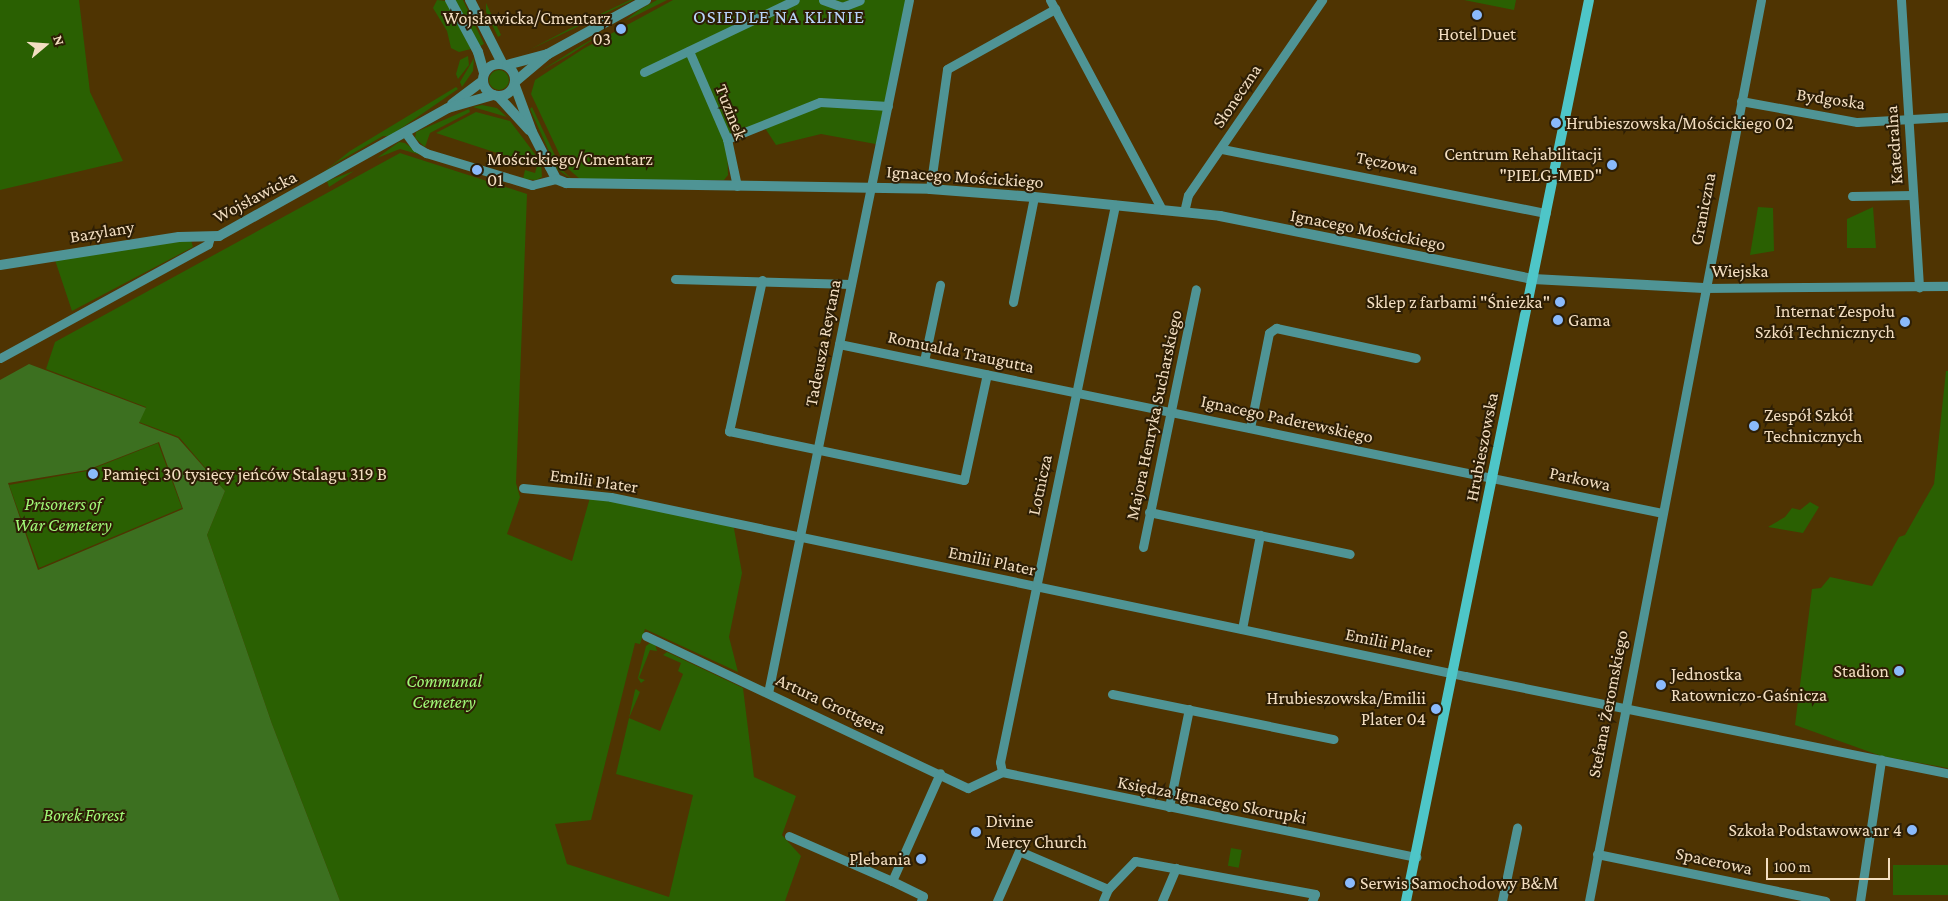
<!DOCTYPE html>
<meta charset="utf-8">
<style>
body{margin:0}
#map{position:relative;width:1948px;height:901px;overflow:hidden;background:#4f3402;font-family:"Crimson Pro",serif}
div>[style]{position:absolute}
[style*='--x']{left:calc(var(--x)*1px);top:calc(var(--y)*1px);width:calc(var(--w)*1px);rotate:calc(var(--a)*1deg)}
.green>*{inset:0;background:#2a6002;transform-origin:0 0}
.round{border-radius:50%}
.forest>*{inset:0;background:#3c7020}
.minor>*{height:9px;margin:-4.5px;padding:0 4.5px;transform-origin:4.5px;border-radius:4.5px;background:#4f9495}
.tertiary>*{height:10px;margin:-5px;padding:0 5px;transform-origin:5px;border-radius:5px;background:#4f9495}
.tertiary>.ring{margin:-5px;padding:0;box-sizing:content-box;background:none;border:10px solid #4f9495;border-radius:50%}
.secondary>*{height:10px;margin:-5px;padding:0 5px;transform-origin:5px;border-radius:5px;background:#4ec6c8}
.dots>*{width:14px;height:14px;translate:-50% -50%;box-sizing:border-box;border:2px solid #2d1e05;border-radius:50%}
span{translate:-50% -50%;white-space:nowrap;text-align:center;line-height:1.15;-webkit-text-stroke:4px #2d1e05;paint-order:stroke}
.poi-label{font-size:18px;color:#f3dec1}
.right{translate:-100% -50%;text-align:right}
.left{translate:0 -50%;text-align:left}
.street-label{font-size:18px;color:#f3dec1}
.park-label{font-size:18px;color:#a1f977;font-style:italic}
.neighbourhood-label{font-size:19px;color:#b9d4fa;letter-spacing:1px}
.north{position:absolute;left:20px;top:20px;width:50px;height:50px;-webkit-text-stroke:4px #2d1e05;paint-order:stroke;rotate:72deg;font-size:14px;font-weight:700;line-height:20px;text-align:center;color:#f3dec1}
.north::after{content:'';display:block;margin:auto;width:18px;height:22px;background:#f3dec1;clip-path:polygon(50% 0,100% 100%,50% 72%,0 100%)}
.scale{position:absolute;left:1766px;top:858px;width:124px;height:22px;box-sizing:border-box;border:2px solid #f3dec1;border-top:0;padding-left:6px;font-size:15px;line-height:18px;white-space:nowrap;color:#f3dec1;-webkit-text-stroke:4px #2d1e05;paint-order:stroke}
</style>
<div id="map">
<div class="green">
<div style="clip-path:polygon(0 0,79px 0,90px 92px,123px 161px,0 190px)"></div>
<div style="clip-path:polygon(437px 0,446px 1px,471px 49px,459px 52px,451px 48px,447px 31px,433px 8px)"></div>
<div style="clip-path:polygon(455px 0,463px 0,484px 44px,480px 46px)"></div>
<div style="clip-path:polygon(630px 0,633px 0,529px 50px,569px 29px)"></div>
<div style="clip-path:polygon(657px 0,667px 0,625px 21px,639px 10px)"></div>
<div style="clip-path:polygon(673px 0,909px 0,881px 145px,821px 134px,776px 145px,763px 125px,727px 139px,728px 175px,724px 180px,581px 180px,565px 166px,531px 94px,535px 80px,583px 49px)"></div>
<div style="clip-path:polygon(1464px 0,1516px 0,1514px 10px)"></div>
<div style="clip-path:polygon(486px 3px,501px 35px,498px 37px,486px 12px)"></div>
<div style="clip-path:polygon(603px 33px,571px 54px,539px 72px,577px 48px)"></div>
<div style="clip-path:polygon(468px 56px,469px 65px,458px 79px,456px 74px,460px 60px)"></div>
<div style="clip-path:polygon(474px 58px,473px 71px,462px 87px,460px 82px)"></div>
<div class="round" style="left:489px;top:70px;width:20px;height:20px"></div>
<div style="clip-path:polygon(456px 87px,458px 89px,390px 136px,383px 136px,336px 163px,311px 182px,350px 151px)"></div>
<div style="clip-path:polygon(482px 105px,497px 108px,507px 117px,473px 107px)"></div>
<div style="clip-path:polygon(532px 107px,562px 170px,573px 180px,557px 169px,530px 109px)"></div>
<div style="clip-path:polygon(469px 109px,470px 112px,430px 133px,425px 147px,415px 138px,416px 132px)"></div>
<div style="clip-path:polygon(476px 112px,510px 121px,541px 162px,542px 177px,536px 180px,523px 179px,525px 170px,535px 173px,537px 166px,436px 133px)"></div>
<div style="clip-path:polygon(399px 142px,405px 143px,421px 155px,400px 149px,377px 158px)"></div>
<div style="clip-path:polygon(400px 153px,527px 194px,516px 483px,520px 497px,507px 534px,572px 561px,591px 494px,733px 523px,742px 573px,729px 637px,738px 672px,645px 629px,640px 644px,635px 643px,591px 820px,555px 824px,567px 864px,669px 897px,693px 795px,616px 774px,629px 718px,635px 690px,636px 689px,640px 692px,629px 718px,660px 731px,683px 674px,678px 671px,681px 663px,663px 655px,667px 652px,743px 688px,754px 777px,796px 796px,782px 835px,801px 856px,785px 901px,340px 901px,272px 724px,207px 535px,225px 491px,179px 437px,139px 422px,146px 407px,46px 369px,55px 342px)"></div>
<div style="clip-path:polygon(354px 171px,329px 187px,327px 181px)"></div>
<div style="clip-path:polygon(1758px 207px,1773px 208px,1774px 251px,1750px 255px)"></div>
<div style="clip-path:polygon(1873px 207px,1876px 248px,1847px 248px,1847px 219px)"></div>
<div style="clip-path:polygon(191px 240px,193px 247px,72px 311px,55px 260px)"></div>
<div style="clip-path:polygon(1946px 371px,1948px 371px,1948px 768px,1881px 756px,1795px 725px,1812px 589px,1821px 588px,1830px 577px,1872px 586px,1899px 537px,1905px 535px,1934px 484px)"></div>
<div style="clip-path:polygon(158px 443px,182px 508px,39px 568px,9px 485px,87px 471px)"></div>
<div style="clip-path:polygon(1810px 502px,1819px 507px,1803px 533px,1768px 527px,1785px 517px,1792px 508px,1800px 510px)"></div>
<div style="clip-path:polygon(650px 643px,655px 644px,657px 651px,650px 650px,639px 678px,645px 680px,641px 683px,638px 678px,646px 646px)"></div>
<div style="left:1231px;top:848px;width:11px;height:18px;rotate:10deg"></div>
<div style="left:1948px;top:865px;width:30px;height:55px;rotate:90deg"></div>
</div>
<div class="forest">
<div style="clip-path:polygon(evenodd,29px 364px,146px 408px,139px 423px,178px 438px,225px 491px,207px 535px,272px 724px,340px 901px,0 901px,0 380px,29px 364px,159px 442px,183px 509px,38px 570px,8px 483px,87px 470px,159px 442px)"></div>
</div>
<div class="minor">
<div style="--x:823;--y:0;--w:20;--a:20"></div>
<div style="--x:842;--y:7;--w:19;--a:-21"></div>
<div style="--x:1050;--y:0;--w:238;--a:61.9"></div>
<div style="--x:1901;--y:0;--w:288;--a:86.4"></div>
<div style="--x:689;--y:51;--w:96;--a:66.6"></div>
<div style="--x:727;--y:139;--w:48;--a:78"></div>
<div style="--x:644;--y:72;--w:167;--a:-25.5"></div>
<div style="--x:1741;--y:101;--w:118;--a:10.3"></div>
<div style="--x:1857;--y:122;--w:91;--a:-3.1"></div>
<div style="--x:405;--y:132;--w:19;--a:54"></div>
<div style="--x:416;--y:147;--w:12;--a:31"></div>
<div style="--x:426;--y:153;--w:111;--a:16.8"></div>
<div style="--x:532;--y:185;--w:25;--a:-14"></div>
<div style="--x:727;--y:139;--w:100;--a:-21.7"></div>
<div style="--x:820;--y:102;--w:68;--a:3.4"></div>
<div style="--x:1222;--y:149;--w:330;--a:11.2"></div>
<div style="--x:930;--y:189;--w:121;--a:-81.9"></div>
<div style="--x:947;--y:69;--w:124;--a:-29.1"></div>
<div style="--x:1852;--y:196;--w:61;--a:-0.9"></div>
<div style="--x:1184;--y:212;--w:17;--a:-77"></div>
<div style="--x:1188;--y:195;--w:237;--a:-55.5"></div>
<div style="--x:675;--y:279;--w:176;--a:1.6"></div>
<div style="--x:762;--y:280;--w:155;--a:102.3"></div>
<div style="--x:729;--y:431;--w:240;--a:11.8"></div>
<div style="--x:964;--y:480;--w:108;--a:-77.8"></div>
<div style="--x:1704;--y:288;--w:244;--a:-0.5"></div>
<div style="--x:1013;--y:302;--w:107;--a:-78.7"></div>
<div style="--x:839;--y:344;--w:840;--a:11.6"></div>
<div style="--x:0;--y:358;--w:237;--a:-28.7"></div>
<div style="--x:208;--y:244;--w:7;--a:-74"></div>
<div style="--x:924;--y:361;--w:78;--a:-78.1"></div>
<div style="--x:1250;--y:428;--w:97;--a:-78.7"></div>
<div style="--x:1269;--y:333;--w:9;--a:-36"></div>
<div style="--x:1276;--y:328;--w:143;--a:12.1"></div>
<div style="--x:523;--y:488;--w:88;--a:5.8"></div>
<div style="--x:611;--y:497;--w:873;--a:11.84"></div>
<div style="--x:1465;--y:676;--w:493;--a:11.4"></div>
<div style="--x:1149;--y:512;--w:205;--a:11.8"></div>
<div style="--x:1143;--y:547;--w:263;--a:-78.4"></div>
<div style="--x:1242;--y:629;--w:96;--a:-79.2"></div>
<div style="--x:646;--y:636;--w:356;--a:25.3"></div>
<div style="--x:968;--y:788;--w:38;--a:-25"></div>
<div style="--x:768;--y:693;--w:707;--a:-78.5"></div>
<div style="--x:1112;--y:694;--w:226;--a:11.5"></div>
<div style="--x:1002;--y:772;--w:10;--a:-101"></div>
<div style="--x:1000;--y:762;--w:569;--a:-78.33"></div>
<div style="--x:1002;--y:772;--w:423;--a:11.6"></div>
<div style="--x:1169;--y:807;--w:100;--a:-78.5"></div>
<div style="--x:789;--y:836;--w:112;--a:23.6"></div>
<div style="--x:1597;--y:854;--w:233;--a:11.6"></div>
<div style="--x:1108;--y:889;--w:39;--a:-46"></div>
<div style="--x:1135;--y:861;--w:183;--a:10.4"></div>
<div style="--x:1315;--y:894;--w:8;--a:113"></div>
<div style="--x:921;--y:901;--w:5;--a:-68"></div>
<div style="--x:923;--y:896;--w:34;--a:-154"></div>
<div style="--x:892;--y:881;--w:118;--a:-66"></div>
<div style="--x:997;--y:901;--w:55;--a:-66.3"></div>
<div style="--x:1019;--y:851;--w:97;--a:23.1"></div>
<div style="--x:1108;--y:889;--w:13;--a:113"></div>
<div style="--x:1162;--y:901;--w:36;--a:-67"></div>
<div style="--x:1502;--y:901;--w:75;--a:-78.4"></div>
<div style="--x:1589;--y:901;--w:917;--a:-79.19"></div>
<div style="--x:1860;--y:901;--w:143;--a:-81.5"></div>
</div>
<div class="tertiary">
<div style="--x:450;--y:0;--w:59;--a:61.7"></div>
<div style="--x:478;--y:52;--w:22;--a:74"></div>
<div style="--x:470;--y:0;--w:71;--a:63.1"></div>
<div class="ring" style="left:483px;top:64px;width:22px;height:22px"></div>
<div style="--x:507;--y:65;--w:42;--a:-15"></div>
<div style="--x:516;--y:81;--w:42;--a:-40.2"></div>
<div style="--x:548;--y:54;--w:112;--a:-28.9"></div>
<div style="--x:515;--y:86;--w:49;--a:69.7"></div>
<div style="--x:532;--y:132;--w:39;--a:63"></div>
<div style="--x:550;--y:167;--w:13;--a:63"></div>
<div style="--x:556;--y:179;--w:11;--a:22"></div>
<div style="--x:566;--y:183;--w:364;--a:0.9"></div>
<div style="--x:930;--y:189;--w:104;--a:4.4"></div>
<div style="--x:1034;--y:197;--w:187;--a:5.8"></div>
<div style="--x:1220;--y:216;--w:319;--a:11.4"></div>
<div style="--x:1533;--y:279;--w:171;--a:3"></div>
<div style="--x:498;--y:96;--w:46;--a:47.6"></div>
<div style="--x:452;--y:104;--w:39;--a:-37"></div>
<div style="--x:0;--y:265;--w:181;--a:-8.9"></div>
<div style="--x:179;--y:237;--w:40;--a:-1.4"></div>
<div style="--x:219;--y:236;--w:262;--a:-29.2"></div>
<div style="--x:448;--y:108;--w:47;--a:-16.1"></div>
</div>
<div class="secondary">
<div style="--x:1406;--y:901;--w:919;--a:-78.52"></div>
</div>
<div class="dots">
<div style="left:1477px;top:15px;background:#8abafc"></div>
<div style="left:621px;top:29px;background:#8abafc"></div>
<div style="left:1556px;top:123px;background:#8abafc"></div>
<div style="left:1612px;top:165px;background:#8abafc"></div>
<div style="left:477px;top:170px;background:#8abafc"></div>
<div style="left:1560px;top:302px;background:#8abafc"></div>
<div style="left:1558px;top:320px;background:#8abafc"></div>
<div style="left:1905px;top:322px;background:#8abafc"></div>
<div style="left:1754px;top:426px;background:#8abafc"></div>
<div style="left:93px;top:474px;background:#8abafc"></div>
<div style="left:1899px;top:671px;background:#8abafc"></div>
<div style="left:1661px;top:685px;background:#8abafc"></div>
<div style="left:1436px;top:709px;background:#8abafc"></div>
<div style="left:1912px;top:830px;background:#8abafc"></div>
<div style="left:976px;top:832px;background:#8abafc"></div>
<div style="left:921px;top:859px;background:#8abafc"></div>
<div style="left:1350px;top:883px;background:#8abafc"></div>
</div>
<div class="poi-label">
<span class="right" style="left:611px;top:29px">Wojsławicka/Cmentarz<br>03</span>
<span style="left:1477px;top:34px">Hotel Duet</span>
<span class="left" style="left:1566px;top:123px">Hrubieszowska/Mościckiego 02</span>
<span class="right" style="left:1602px;top:165px">Centrum Rehabilitacji<br>"PIELG-MED"</span>
<span class="left" style="left:487px;top:170px">Mościckiego/Cmentarz<br>01</span>
<span class="right" style="left:1550px;top:302px">Sklep z farbami "Śnieżka"</span>
<span class="right" style="left:1895px;top:322px">Internat Zespołu<br>Szkół Technicznych</span>
<span class="left" style="left:1568px;top:320px">Gama</span>
<span class="left" style="left:1764px;top:426px">Zespół Szkół<br>Technicznych</span>
<span class="left" style="left:103px;top:474px">Pamięci 30 tysięcy jeńców Stalagu 319 B</span>
<span class="right" style="left:1889px;top:671px">Stadion</span>
<span class="left" style="left:1671px;top:685px">Jednostka<br>Ratowniczo-Gaśnicza</span>
<span class="right" style="left:1426px;top:709px">Hrubieszowska/Emilii<br>Plater 04</span>
<span class="left" style="left:986px;top:832px">Divine<br>Mercy Church</span>
<span class="right" style="left:1902px;top:830px">Szkoła Podstawowa nr 4</span>
<span class="right" style="left:911px;top:859px">Plebania</span>
<span class="left" style="left:1360px;top:883px">Serwis Samochodowy B&amp;M</span>
</div>
<div class="street-label">
<span style="left:1237px;top:96px;rotate:-56deg">Słoneczna</span>
<span style="left:1831px;top:99px;rotate:8deg">Bydgoska</span>
<span style="left:731px;top:112px;rotate:68deg">Tuzinek</span>
<span style="left:1894px;top:145px;rotate:-94deg">Katedralna</span>
<span style="left:1387px;top:163px;rotate:11deg">Tęczowa</span>
<span style="left:965px;top:177px;rotate:4deg">Ignacego Mościckiego</span>
<span style="left:255px;top:197px;rotate:-28deg">Wojsławicka</span>
<span style="left:1703px;top:209px;rotate:-79deg">Graniczna</span>
<span style="left:1368px;top:230px;rotate:11deg">Ignacego Mościckiego</span>
<span style="left:102px;top:232px;rotate:-9deg">Bazylany</span>
<span style="left:1740px;top:271px">Wiejska</span>
<span style="left:823px;top:343px;rotate:-79deg">Tadeusza Reytana</span>
<span style="left:961px;top:352px;rotate:12deg">Romualda Traugutta</span>
<span style="left:1154px;top:415px;rotate:-78deg">Majora Henryka Sucharskiego</span>
<span style="left:1287px;top:419px;rotate:12deg">Ignacego Paderewskiego</span>
<span style="left:1482px;top:447px;rotate:-79deg">Hrubieszowska</span>
<span style="left:1580px;top:479px;rotate:12deg">Parkowa</span>
<span style="left:594px;top:481px;rotate:8deg">Emilii Plater</span>
<span style="left:1040px;top:485px;rotate:-78deg">Lotnicza</span>
<span style="left:992px;top:561px;rotate:12deg">Emilii Plater</span>
<span style="left:1389px;top:643px;rotate:12deg">Emilii Plater</span>
<span style="left:831px;top:704px;rotate:25deg">Artura Grottgera</span>
<span style="left:1608px;top:704px;rotate:-79deg">Stefana Żeromskiego</span>
<span style="left:1212px;top:800px;rotate:11deg">Księdza Ignacego Skorupki</span>
<span style="left:1714px;top:861px;rotate:12deg">Spacerowa</span>
</div>
<div class="park-label">
<span style="left:63px;top:515px">Prisoners of<br>War Cemetery</span>
<span style="left:444px;top:692px">Communal<br>Cemetery</span>
<span style="left:84px;top:815px">Borek Forest</span>
</div>
<div class="neighbourhood-label">
<span style="left:779px;top:17px">OSIEDLE NA KLINIE</span>
</div>
<div class="north">N</div>
<div class="scale">100 m</div>
</div>
